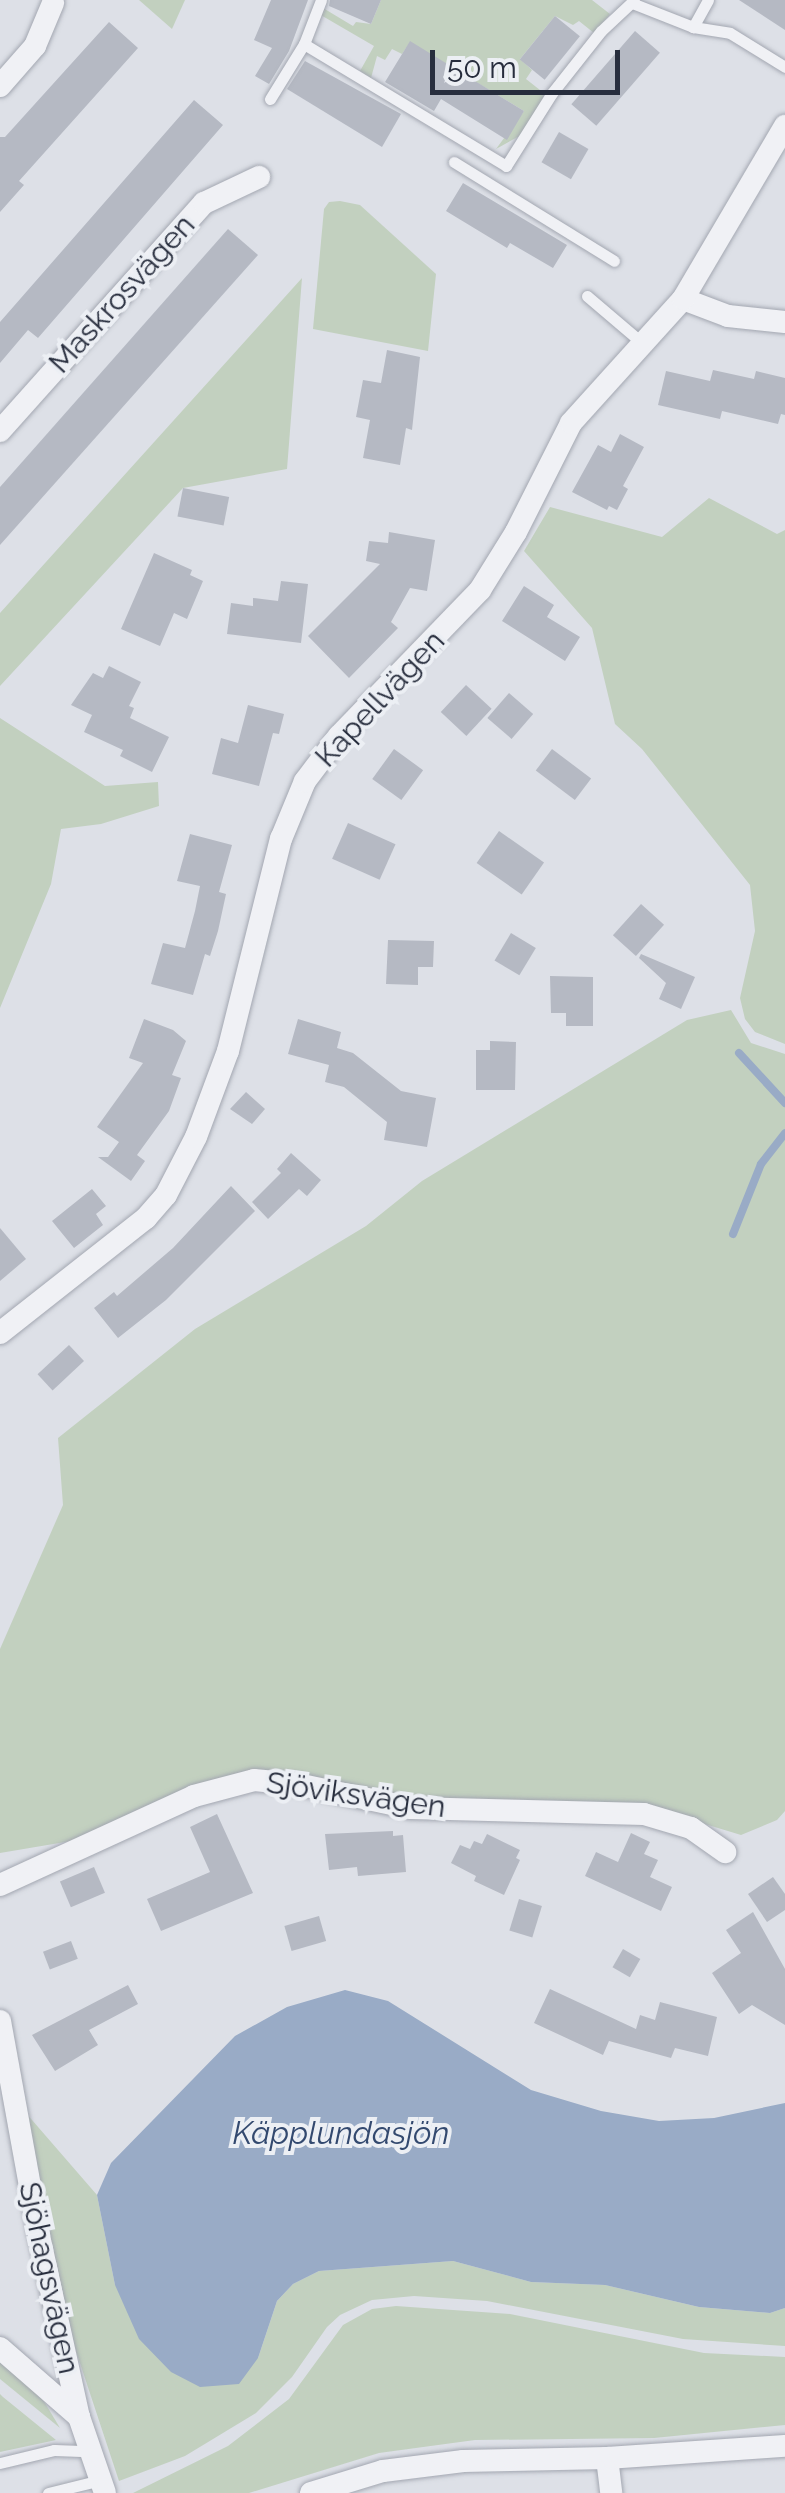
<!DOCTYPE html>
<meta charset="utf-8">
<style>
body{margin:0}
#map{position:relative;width:785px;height:2493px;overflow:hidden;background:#dde0e7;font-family:Raleway,sans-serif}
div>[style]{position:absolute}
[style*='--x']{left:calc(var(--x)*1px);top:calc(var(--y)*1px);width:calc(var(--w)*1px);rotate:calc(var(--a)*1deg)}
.green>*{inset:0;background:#c2d0bf}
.water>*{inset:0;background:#99abc6}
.stream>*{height:8px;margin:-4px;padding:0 4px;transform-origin:4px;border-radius:4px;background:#99abc6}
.building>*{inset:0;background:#b5b9c3;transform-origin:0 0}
.roads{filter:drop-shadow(0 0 2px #a3a7b1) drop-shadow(0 0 2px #a3a7b1)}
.lane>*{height:11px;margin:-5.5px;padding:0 5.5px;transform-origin:5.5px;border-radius:5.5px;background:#f0f1f5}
.street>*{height:22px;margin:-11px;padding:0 11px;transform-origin:11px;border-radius:11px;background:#f0f1f5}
span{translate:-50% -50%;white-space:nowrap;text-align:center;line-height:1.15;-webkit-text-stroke:8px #eceff4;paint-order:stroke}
.street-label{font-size:30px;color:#272d3d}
.water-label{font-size:32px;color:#33496f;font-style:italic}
.scale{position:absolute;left:430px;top:50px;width:190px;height:45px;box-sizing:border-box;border:5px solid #272d3d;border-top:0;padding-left:12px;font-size:30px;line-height:35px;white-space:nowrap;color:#272d3d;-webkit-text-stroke:8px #eceff4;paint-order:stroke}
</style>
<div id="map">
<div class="green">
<div style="clip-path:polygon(139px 0,185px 0,172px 29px)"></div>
<div style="clip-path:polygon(381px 0,592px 0,610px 14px,594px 33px,579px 21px,573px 25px,555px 16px,520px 59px,532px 70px,526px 79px,545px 94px,523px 134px,496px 149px,524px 111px,410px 42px,402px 54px,392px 49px,385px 60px,377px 56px,371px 78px,360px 71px,374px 46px,319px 14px,323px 8px,353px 26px,356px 22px,371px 24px)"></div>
<div style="clip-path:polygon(340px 201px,360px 205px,436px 274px,428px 351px,313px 329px,324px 209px,329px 202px)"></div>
<div style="clip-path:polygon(302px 278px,287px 469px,183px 488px,0 686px,0 613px)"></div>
<div style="clip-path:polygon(709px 498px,777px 534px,785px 530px,785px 1044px,755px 1032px,745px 1019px,740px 998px,755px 931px,750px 885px,642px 749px,615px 724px,592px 628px,524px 551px,550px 507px,662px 537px)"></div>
<div style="clip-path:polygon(0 718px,105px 786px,158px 782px,159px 806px,101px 824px,61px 829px,51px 884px,0 1008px)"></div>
<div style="clip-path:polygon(731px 1010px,751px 1043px,785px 1054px,785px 1811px,777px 1820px,741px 1835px,672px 1814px,400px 1800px,279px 1774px,83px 1839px,0 1853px,0 1649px,63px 1505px,58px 1438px,195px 1329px,366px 1226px,422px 1181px,687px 1020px)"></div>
<div style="clip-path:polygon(19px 2105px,97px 2195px,115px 2285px,258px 2358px,277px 2301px,293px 2284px,319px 2271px,453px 2261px,531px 2282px,605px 2285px,699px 2307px,770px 2313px,785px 2308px,785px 2346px,683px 2339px,487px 2301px,414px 2296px,372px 2300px,340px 2315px,327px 2327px,292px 2377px,256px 2413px,185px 2456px,119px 2481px,76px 2351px)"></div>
<div style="clip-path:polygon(396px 2306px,510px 2314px,704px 2353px,785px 2357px,785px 2425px,654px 2438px,475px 2440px,379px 2453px,249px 2493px,133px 2493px,228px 2446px,289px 2399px,343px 2325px,372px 2309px)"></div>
<div style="clip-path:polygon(0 2356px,42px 2398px,60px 2428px,0 2379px)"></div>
<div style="clip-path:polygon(0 2394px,3px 2397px,56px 2440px,0 2452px)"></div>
</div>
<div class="water">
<div style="clip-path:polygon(345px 1990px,388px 2001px,531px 2090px,601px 2111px,659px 2121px,714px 2118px,785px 2103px,785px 2308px,770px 2313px,699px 2307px,605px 2285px,531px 2282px,453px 2261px,319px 2271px,293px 2284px,277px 2301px,258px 2358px,239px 2384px,200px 2387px,171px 2372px,139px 2339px,115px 2285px,97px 2195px,111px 2163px,235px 2036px,287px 2007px)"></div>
</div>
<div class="stream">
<div style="--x:739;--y:1053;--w:68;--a:47.4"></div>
<div style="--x:733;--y:1234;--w:75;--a:-68.2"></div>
<div style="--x:761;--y:1164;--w:39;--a:-52"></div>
</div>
<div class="building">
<div style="clip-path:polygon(271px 0,308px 0,289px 51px,269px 84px,255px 76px,272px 48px,254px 40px)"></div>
<div style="clip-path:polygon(330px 0,381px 0,371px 24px,329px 6px)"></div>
<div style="clip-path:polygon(739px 0,785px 0,785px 30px)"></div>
<div style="left:555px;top:16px;width:32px;height:56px;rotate:39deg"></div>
<div style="clip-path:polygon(109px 22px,138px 48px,19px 181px,24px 185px,0 212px,0 137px,5px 137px)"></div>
<div style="left:635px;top:31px;width:33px;height:97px;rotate:41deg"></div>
<div style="clip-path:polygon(410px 41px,524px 111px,507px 140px,441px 99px,434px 111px,385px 82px)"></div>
<div style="clip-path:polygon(305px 61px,401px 114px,382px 147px,287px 89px)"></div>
<div style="clip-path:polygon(194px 100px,223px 125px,38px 338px,28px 330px,0 363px,0 322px)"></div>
<div style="left:559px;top:132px;width:34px;height:35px;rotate:30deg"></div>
<div style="clip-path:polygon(463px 183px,567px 245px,553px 268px,510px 243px,507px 248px,446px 211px)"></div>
<div style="clip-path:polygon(228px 229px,258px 255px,0 545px,0 487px)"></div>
<div style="clip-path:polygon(387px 350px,420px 357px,412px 430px,406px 428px,400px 465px,363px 458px,370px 420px,356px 417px,363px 380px,381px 383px)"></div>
<div style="clip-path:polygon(713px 370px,754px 379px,756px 371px,785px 378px,785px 415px,781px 414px,778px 424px,722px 411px,720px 419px,658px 405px,666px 371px,710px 381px)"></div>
<div style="clip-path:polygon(620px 434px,644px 447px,623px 486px,628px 489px,617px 510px,609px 506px,607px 510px,572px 492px,598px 445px,611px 452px)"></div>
<div style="left:183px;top:488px;width:47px;height:29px;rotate:11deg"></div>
<div style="clip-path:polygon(389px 532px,435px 540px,427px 591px,410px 588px,391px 622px,398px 628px,349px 678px,308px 636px,380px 564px,366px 561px,369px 541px,388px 543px)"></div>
<div style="clip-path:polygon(154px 553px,192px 570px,190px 575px,203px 581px,187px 619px,174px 613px,160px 646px,121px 629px)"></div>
<div style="clip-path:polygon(281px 581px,308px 584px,301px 643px,227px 634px,231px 603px,253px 606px,253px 598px,278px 601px)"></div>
<div style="clip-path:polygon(524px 586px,554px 605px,547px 617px,580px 637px,565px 661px,502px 621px)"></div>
<div style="clip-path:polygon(109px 666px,141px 682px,129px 706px,134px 708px,130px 718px,169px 737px,152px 772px,120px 756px,123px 750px,84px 732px,92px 715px,71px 705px,93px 673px,103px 678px)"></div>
<div style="left:466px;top:685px;width:35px;height:37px;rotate:43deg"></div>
<div style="left:509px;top:693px;width:32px;height:33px;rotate:41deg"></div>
<div style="clip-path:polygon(248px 705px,284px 714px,279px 734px,273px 733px,259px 786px,212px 774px,221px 738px,238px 743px)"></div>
<div style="left:394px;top:749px;width:36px;height:37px;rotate:36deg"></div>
<div style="left:552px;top:749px;width:49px;height:27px;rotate:37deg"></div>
<div style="left:348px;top:823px;width:52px;height:39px;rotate:24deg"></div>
<div style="left:499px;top:831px;width:55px;height:39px;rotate:35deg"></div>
<div style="clip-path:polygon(190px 834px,232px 845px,219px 892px,226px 894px,218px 931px,210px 956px,205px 954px,193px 995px,151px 984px,163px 943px,185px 948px,195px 911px,200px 886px,177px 881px)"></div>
<div style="left:641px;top:904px;width:31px;height:42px;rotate:42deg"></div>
<div style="left:511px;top:933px;width:29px;height:32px;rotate:31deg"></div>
<div style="clip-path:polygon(388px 940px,434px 941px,433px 967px,418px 967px,418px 985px,386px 984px)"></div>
<div style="clip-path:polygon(641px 954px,695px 977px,681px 1009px,659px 999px,666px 983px,639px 958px)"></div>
<div style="clip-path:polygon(550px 976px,593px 977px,593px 1026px,566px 1026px,566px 1013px,551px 1013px)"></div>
<div style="clip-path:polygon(144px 1019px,173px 1030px,186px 1041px,172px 1075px,181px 1078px,169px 1111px,137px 1155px,145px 1161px,131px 1181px,98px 1157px,108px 1157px,119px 1142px,97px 1127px,143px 1063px,129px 1058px)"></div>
<div style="clip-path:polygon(298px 1019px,341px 1032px,337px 1048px,353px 1053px,401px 1091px,436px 1098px,427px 1147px,384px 1140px,387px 1122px,344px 1087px,325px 1082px,329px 1065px,288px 1054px)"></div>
<div style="clip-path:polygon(490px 1041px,516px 1042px,515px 1090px,476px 1090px,476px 1050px,490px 1050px)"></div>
<div style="clip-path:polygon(246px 1092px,265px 1109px,252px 1124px,230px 1109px)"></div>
<div style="clip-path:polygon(291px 1153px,321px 1180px,307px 1196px,299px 1189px,268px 1219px,252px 1202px,281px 1173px,277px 1169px)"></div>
<div style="clip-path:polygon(231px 1186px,255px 1211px,166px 1300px,118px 1338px,94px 1308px,114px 1292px,117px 1296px,173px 1248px)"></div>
<div style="clip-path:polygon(92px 1189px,106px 1206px,96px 1214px,103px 1225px,74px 1248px,52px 1221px)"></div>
<div style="clip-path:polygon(0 1228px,26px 1259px,0 1281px)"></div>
<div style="left:69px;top:1345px;width:22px;height:43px;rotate:47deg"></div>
<div style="clip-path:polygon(217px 1814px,253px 1893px,161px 1931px,147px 1899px,210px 1872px,190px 1827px)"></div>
<div style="clip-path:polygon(393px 1831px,393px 1836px,403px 1835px,406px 1872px,358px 1876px,357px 1867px,329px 1870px,325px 1834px)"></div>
<div style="clip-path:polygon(631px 1833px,650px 1842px,644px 1854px,658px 1860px,650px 1877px,672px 1887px,661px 1911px,585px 1876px,596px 1852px,618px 1862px)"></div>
<div style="clip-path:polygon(487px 1834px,520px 1850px,516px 1858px,520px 1860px,504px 1895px,474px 1881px,476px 1876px,451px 1863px,460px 1845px,470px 1849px,474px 1841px,482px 1844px)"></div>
<div style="left:94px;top:1867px;width:28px;height:37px;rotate:67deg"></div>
<div style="clip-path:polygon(773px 1877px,785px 1894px,785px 1910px,767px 1922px,748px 1894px)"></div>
<div style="left:519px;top:1899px;width:24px;height:33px;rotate:17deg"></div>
<div style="clip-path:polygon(753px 1912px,785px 1969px,785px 2025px,752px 2005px,739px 2014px,712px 1973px,741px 1953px,726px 1930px)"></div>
<div style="left:319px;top:1916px;width:26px;height:36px;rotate:74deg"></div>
<div style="left:71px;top:1941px;width:19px;height:30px;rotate:69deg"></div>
<div style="left:623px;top:1949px;width:20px;height:21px;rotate:30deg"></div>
<div style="clip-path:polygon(128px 1985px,138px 2004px,89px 2030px,98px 2045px,55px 2071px,32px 2035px)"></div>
<div style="clip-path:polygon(550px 1989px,636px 2029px,640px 2015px,655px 2020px,660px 2002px,717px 2017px,708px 2056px,675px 2048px,671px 2058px,609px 2041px,603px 2055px,534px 2023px)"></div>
</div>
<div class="roads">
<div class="lane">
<div style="--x:321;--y:0;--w:47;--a:111.1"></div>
<div style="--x:304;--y:44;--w:236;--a:31.1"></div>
<div style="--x:506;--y:166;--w:86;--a:-57.8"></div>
<div style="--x:552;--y:93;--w:79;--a:-51.7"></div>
<div style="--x:601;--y:31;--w:45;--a:-43.2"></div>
<div style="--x:708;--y:0;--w:31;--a:119"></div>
<div style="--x:693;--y:27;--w:37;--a:9"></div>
<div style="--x:730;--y:33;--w:65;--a:31.7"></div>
<div style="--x:632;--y:3;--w:66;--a:21.5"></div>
<div style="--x:270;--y:99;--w:65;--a:-58.3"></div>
<div style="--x:454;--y:162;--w:188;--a:31.7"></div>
<div style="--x:587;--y:296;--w:71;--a:40.4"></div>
<div style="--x:0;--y:2463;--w:56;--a:-13.5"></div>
<div style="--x:54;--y:2450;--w:34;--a:2"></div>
<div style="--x:48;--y:2493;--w:55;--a:-13.8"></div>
</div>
<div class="street">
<div style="--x:0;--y:86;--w:53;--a:-48.8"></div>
<div style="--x:35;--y:46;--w:47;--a:-67.3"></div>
<div style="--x:683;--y:299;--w:48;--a:20.7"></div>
<div style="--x:728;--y:316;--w:57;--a:6"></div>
<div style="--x:0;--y:431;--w:306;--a:-48.2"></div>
<div style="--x:204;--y:203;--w:61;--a:-25.3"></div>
<div style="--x:0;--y:1333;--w:186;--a:-38.2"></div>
<div style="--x:146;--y:1218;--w:30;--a:-49"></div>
<div style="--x:166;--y:1195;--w:65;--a:-62.7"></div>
<div style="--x:196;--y:1137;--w:92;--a:-69.6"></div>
<div style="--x:228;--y:1051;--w:219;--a:-76"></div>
<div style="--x:281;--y:839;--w:63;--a:-67.5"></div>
<div style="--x:305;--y:781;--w:56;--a:-52.9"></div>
<div style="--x:339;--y:736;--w:203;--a:-46"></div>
<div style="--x:480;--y:590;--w:68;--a:-58.2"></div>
<div style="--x:516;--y:532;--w:122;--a:-63.2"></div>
<div style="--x:571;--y:423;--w:167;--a:-47.9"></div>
<div style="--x:683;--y:299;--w:201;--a:-59.5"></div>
<div style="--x:0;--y:1885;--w:213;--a:-24.6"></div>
<div style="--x:194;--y:1796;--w:62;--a:-14.9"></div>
<div style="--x:254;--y:1780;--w:43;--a:5.3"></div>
<div style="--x:297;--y:1784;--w:116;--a:11.9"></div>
<div style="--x:411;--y:1808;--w:233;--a:1.5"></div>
<div style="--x:644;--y:1814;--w:49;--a:16.6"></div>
<div style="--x:691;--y:1828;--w:42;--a:35.2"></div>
<div style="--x:0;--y:2021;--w:213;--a:79.7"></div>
<div style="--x:38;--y:2231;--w:190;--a:77.6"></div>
<div style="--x:79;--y:2417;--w:80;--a:71.1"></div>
<div style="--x:0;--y:2348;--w:105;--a:41.1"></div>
<div style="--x:607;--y:2458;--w:35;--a:83"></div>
<div style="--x:311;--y:2493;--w:75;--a:-17"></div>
<div style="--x:383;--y:2471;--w:81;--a:-7.1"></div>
<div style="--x:463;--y:2461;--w:144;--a:-1.2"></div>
<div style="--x:607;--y:2458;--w:178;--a:-3.9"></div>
</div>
</div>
<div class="street-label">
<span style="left:122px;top:294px;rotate:-48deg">Maskrosvägen</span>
<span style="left:380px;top:699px;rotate:-47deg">Kapellvägen</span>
<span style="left:356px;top:1795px;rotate:8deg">Sjöviksvägen</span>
<span style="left:49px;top:2278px;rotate:78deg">Sjöhagsvägen</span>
</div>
<div class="water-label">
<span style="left:341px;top:2133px">Käpplundasjön</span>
</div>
<div class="scale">50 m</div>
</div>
